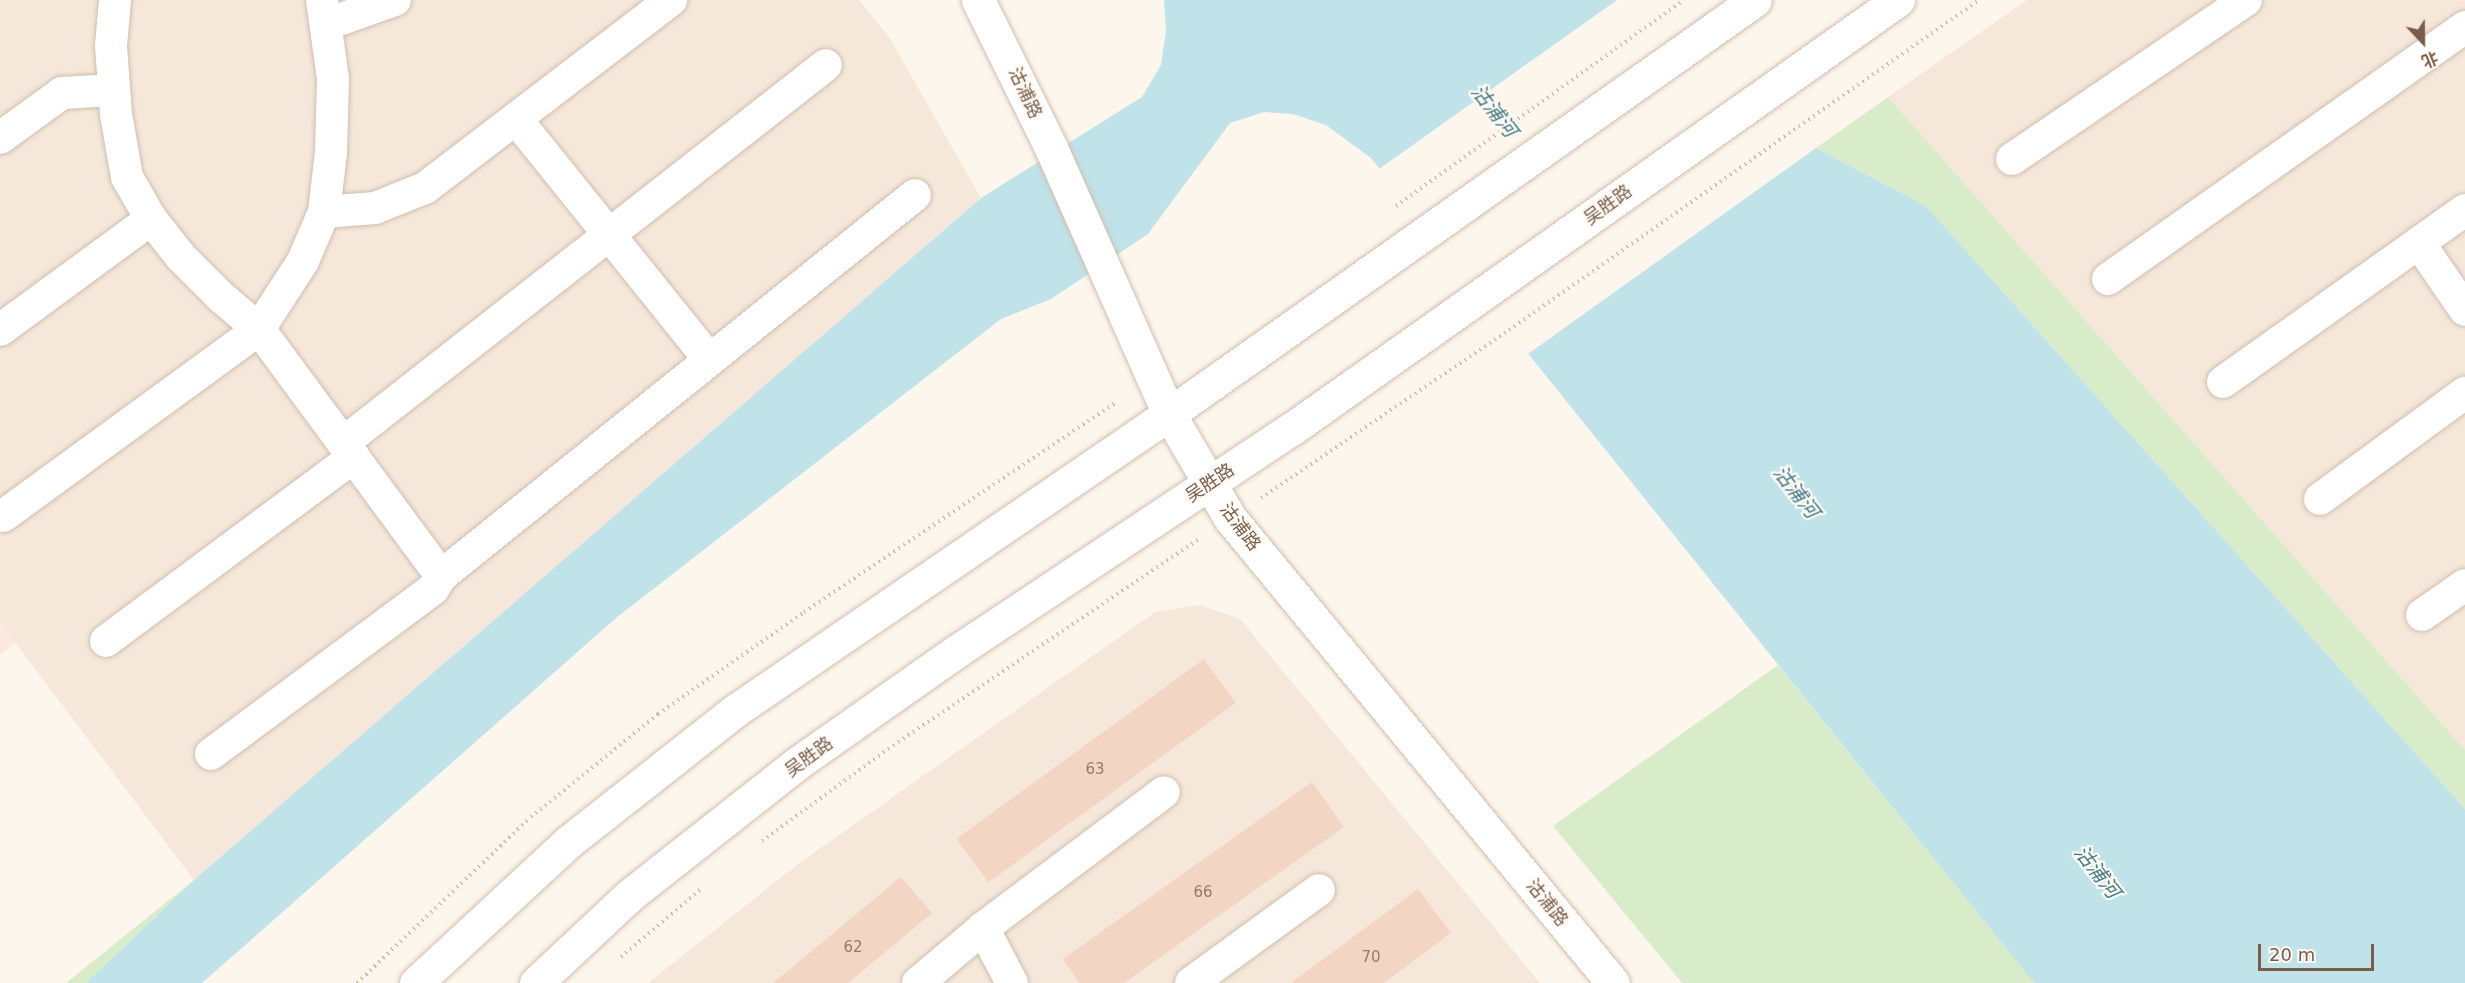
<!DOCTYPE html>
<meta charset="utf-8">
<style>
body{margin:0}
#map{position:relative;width:2465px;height:983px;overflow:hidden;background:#fdf6ec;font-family:"DejaVu Sans","Noto Sans SC",sans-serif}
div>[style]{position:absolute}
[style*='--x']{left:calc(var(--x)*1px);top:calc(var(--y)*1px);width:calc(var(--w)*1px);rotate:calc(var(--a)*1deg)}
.residential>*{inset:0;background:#f5e8da}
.commercial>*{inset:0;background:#fde8e0}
.green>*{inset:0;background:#d8ecc9}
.water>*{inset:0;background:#bfe3e8}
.pier>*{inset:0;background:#fdf6ec}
.building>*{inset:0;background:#f3d5c3;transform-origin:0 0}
.path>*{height:4px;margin-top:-2px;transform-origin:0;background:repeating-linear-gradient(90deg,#d9b8a5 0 1.5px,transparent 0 6px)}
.roads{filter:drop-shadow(0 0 2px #d1beb0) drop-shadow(0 0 2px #d1beb0)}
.street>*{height:32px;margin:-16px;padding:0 16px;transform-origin:16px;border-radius:16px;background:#fff}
.secondary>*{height:33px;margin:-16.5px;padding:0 16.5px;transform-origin:16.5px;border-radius:16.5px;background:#fff}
span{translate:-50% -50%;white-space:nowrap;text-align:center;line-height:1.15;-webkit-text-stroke:4.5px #fffaf3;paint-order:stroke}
.number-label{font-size:15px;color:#987a6a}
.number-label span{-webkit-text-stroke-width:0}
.street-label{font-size:18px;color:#7a5c4d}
.water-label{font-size:20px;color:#437c86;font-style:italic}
.north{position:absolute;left:2393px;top:12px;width:60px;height:60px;-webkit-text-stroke:4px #fffaf3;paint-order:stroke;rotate:158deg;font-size:16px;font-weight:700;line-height:24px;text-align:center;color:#7a5c4d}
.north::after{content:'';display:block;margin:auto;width:21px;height:27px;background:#7a5c4d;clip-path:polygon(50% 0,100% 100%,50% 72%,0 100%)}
.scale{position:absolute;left:2258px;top:944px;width:116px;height:27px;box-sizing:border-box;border:3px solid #7a5c4d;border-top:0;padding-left:8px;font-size:18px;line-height:21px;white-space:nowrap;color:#7a5c4d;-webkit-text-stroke:4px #fffaf3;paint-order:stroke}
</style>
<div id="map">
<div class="residential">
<div style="clip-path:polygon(0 0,859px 0,889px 37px,981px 198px,194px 880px,0 622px)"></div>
<div style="clip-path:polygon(2027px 0,2465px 0,2465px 750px,1888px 97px)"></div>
<div style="clip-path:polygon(1200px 605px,1240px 619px,1540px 983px,648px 983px,798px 864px,1155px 612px)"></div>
</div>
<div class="commercial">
<div style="clip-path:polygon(0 622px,16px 643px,0 655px)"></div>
</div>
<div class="green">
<div style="clip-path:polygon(1888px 97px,2465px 750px,2465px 809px,1926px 206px,1816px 148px)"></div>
<div style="clip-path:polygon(1778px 665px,2034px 983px,1682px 983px,1553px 826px)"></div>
<div style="clip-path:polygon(194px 880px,86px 983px,66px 983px)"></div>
</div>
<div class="water">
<div style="clip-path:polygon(1164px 0,1679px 0,1816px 148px,1926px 206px,2465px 809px,2465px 983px,2034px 983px,1371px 158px,1326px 125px,1293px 114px,1264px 112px,1230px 123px,1148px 234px,1051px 299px,1001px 319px,616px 618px,202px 983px,86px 983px,194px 880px,981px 198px,1142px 97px,1161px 65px,1166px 31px)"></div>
</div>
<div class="pier">
<div style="clip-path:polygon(1617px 0,1679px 0,1816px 148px,1528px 354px,1379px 169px)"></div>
</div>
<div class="building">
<div style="left:1204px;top:659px;width:54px;height:306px;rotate:54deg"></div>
<div style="clip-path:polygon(1312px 782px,1344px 827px,1124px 983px,1079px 983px,1063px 959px)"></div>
<div style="clip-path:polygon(901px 877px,932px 913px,848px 983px,773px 983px)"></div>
<div style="clip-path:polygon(1418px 889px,1451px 933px,1384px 983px,1291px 983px)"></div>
</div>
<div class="path">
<div style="--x:1396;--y:206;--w:354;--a:-35.6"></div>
<div style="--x:1261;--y:498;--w:300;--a:-34.1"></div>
<div style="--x:1509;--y:330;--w:574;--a:-35.07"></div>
<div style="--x:762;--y:841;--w:168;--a:-36.1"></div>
<div style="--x:898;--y:742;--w:364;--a:-34"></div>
<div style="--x:621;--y:957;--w:106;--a:-40.4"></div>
<div style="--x:357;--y:983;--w:240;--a:-43.7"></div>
<div style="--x:531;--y:817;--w:164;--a:-39"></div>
<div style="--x:658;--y:714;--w:178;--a:-34.9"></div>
<div style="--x:804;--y:612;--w:377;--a:-33.9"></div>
</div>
<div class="roads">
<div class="street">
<div style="--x:115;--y:0;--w:46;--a:95"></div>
<div style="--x:111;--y:46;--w:68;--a:85.8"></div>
<div style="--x:116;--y:114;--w:64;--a:80.1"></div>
<div style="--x:127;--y:177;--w:48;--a:60.3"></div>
<div style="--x:151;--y:219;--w:48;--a:51.7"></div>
<div style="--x:181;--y:257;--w:57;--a:45"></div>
<div style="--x:221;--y:297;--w:50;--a:40.1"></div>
<div style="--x:259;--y:329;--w:307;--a:53.6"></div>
<div style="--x:327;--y:24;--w:72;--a:-19.4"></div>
<div style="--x:516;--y:119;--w:309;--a:51.2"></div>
<div style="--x:0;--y:138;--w:77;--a:-36"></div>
<div style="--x:62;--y:93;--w:52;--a:-3.3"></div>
<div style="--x:2012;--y:159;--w:283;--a:-34.2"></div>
<div style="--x:324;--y:212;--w:51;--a:-4.5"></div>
<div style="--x:375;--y:208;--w:54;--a:-21.8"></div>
<div style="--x:425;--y:188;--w:310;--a:-37.4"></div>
<div style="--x:2419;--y:243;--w:81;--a:55.5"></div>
<div style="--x:2108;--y:279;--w:437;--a:-35.2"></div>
<div style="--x:0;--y:330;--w:187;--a:-36.3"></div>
<div style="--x:2223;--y:382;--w:297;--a:-35.4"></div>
<div style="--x:343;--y:443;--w:613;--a:-38.05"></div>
<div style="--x:2320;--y:499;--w:180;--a:-36.2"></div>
<div style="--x:3;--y:516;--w:317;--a:-36.1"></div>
<div style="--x:259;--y:329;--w:81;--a:-57.1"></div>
<div style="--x:303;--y:261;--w:53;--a:-66.8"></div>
<div style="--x:324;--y:212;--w:60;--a:-83.3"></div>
<div style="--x:331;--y:152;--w:73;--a:-88.4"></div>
<div style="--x:333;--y:79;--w:80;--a:-97.9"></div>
<div style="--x:2422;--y:615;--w:52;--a:-34.9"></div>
<div style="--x:106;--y:641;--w:309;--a:-36.6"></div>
<div style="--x:211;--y:754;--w:277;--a:-36.6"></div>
<div style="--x:433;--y:589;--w:15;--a:-58"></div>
<div style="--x:441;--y:576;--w:608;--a:-38.79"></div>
<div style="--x:983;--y:928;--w:62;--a:62.2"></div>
<div style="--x:918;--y:983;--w:85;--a:-40.2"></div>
<div style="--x:983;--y:928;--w:226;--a:-36.9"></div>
<div style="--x:1191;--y:983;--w:158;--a:-36"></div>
</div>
<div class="secondary">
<div style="--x:978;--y:0;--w:165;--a:63.7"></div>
<div style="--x:1051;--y:148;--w:291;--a:66.1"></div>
<div style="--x:1169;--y:414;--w:121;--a:59.6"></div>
<div style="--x:1230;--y:518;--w:602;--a:50.52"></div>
<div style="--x:416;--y:983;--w:206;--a:-42.8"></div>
<div style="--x:567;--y:843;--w:215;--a:-38.2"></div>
<div style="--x:736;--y:710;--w:525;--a:-34.36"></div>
<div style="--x:1169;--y:414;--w:717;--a:-35.24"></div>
<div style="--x:536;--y:983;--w:129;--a:-43.1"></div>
<div style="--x:630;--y:895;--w:215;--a:-38.2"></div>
<div style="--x:799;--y:762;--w:193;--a:-35.1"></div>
<div style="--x:957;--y:651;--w:403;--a:-33.6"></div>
<div style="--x:1293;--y:428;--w:741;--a:-35.28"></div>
</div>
</div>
<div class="number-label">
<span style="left:1095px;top:770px">63</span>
<span style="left:1203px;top:893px">66</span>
<span style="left:853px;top:948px">62</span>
<span style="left:1371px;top:958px">70</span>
</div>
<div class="street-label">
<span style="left:1025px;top:93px;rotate:65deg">沽浦路</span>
<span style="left:1608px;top:205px;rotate:-36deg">吴胜路</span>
<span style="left:1210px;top:483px;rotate:-34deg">吴胜路</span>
<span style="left:1240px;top:527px;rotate:53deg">沽浦路</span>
<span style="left:809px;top:757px;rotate:-36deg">吴胜路</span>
<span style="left:1547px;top:903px;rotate:51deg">沽浦路</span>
</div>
<div class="water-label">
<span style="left:1494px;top:111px;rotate:52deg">沽浦河</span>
<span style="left:1796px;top:492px;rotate:52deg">沽浦河</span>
<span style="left:2097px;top:872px;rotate:52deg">沽浦河</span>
</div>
<div class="north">北</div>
<div class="scale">20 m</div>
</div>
